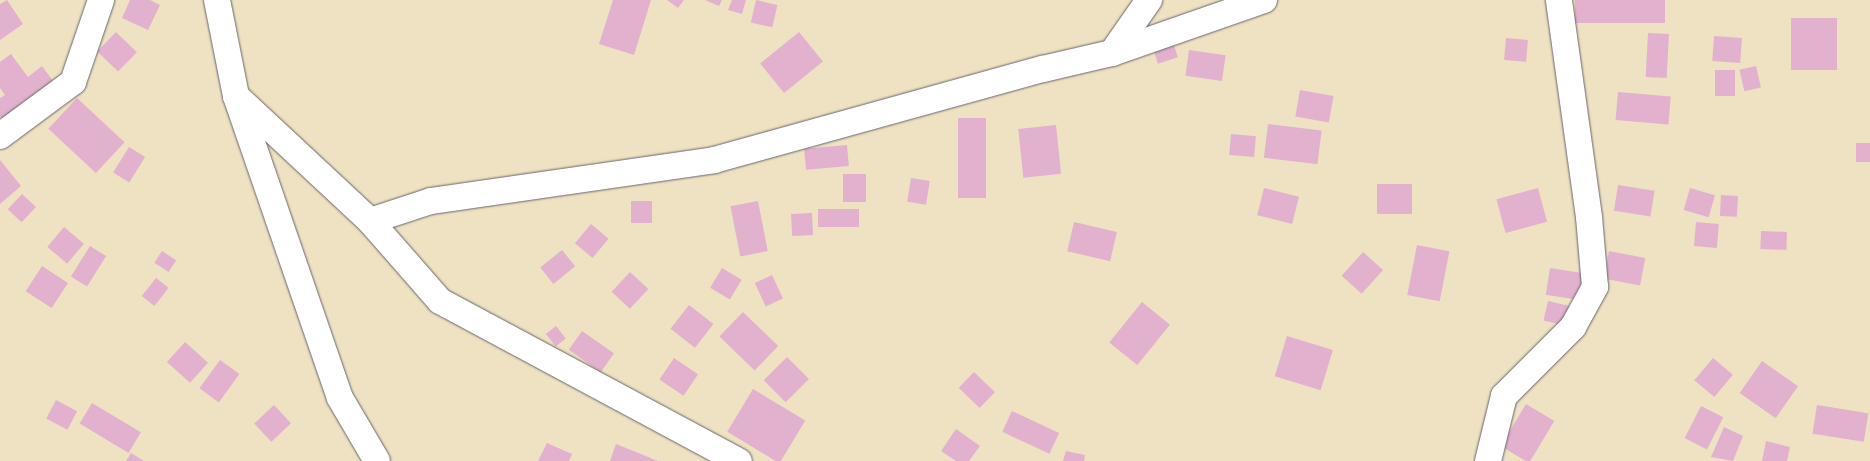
<!DOCTYPE html>
<style>
body{margin:0}
#map{position:relative;width:1870px;height:461px;overflow:hidden;background:#eee2c3;font-family:"Comic Neue",sans-serif}
div>[style]{position:absolute}
[style*='--x']{left:calc(var(--x)*1px);top:calc(var(--y)*1px);width:calc(var(--w)*1px);rotate:calc(var(--a)*1deg)}
.building>*{inset:0;background:#e2b1ce;transform-origin:0 0}
.roads{filter:drop-shadow(0 0 1px #69656b) drop-shadow(0 0 1px #69656b)}
.street>*{height:26px;margin:-13px;padding:0 13px;transform-origin:13px;border-radius:13px;background:#fff}
span{translate:-50% -50%;white-space:nowrap;text-align:center;line-height:1.15;-webkit-text-stroke:4px #fbf7ec;paint-order:stroke}
</style>
<div id="map">
<div class="building">
<div style="clip-path:polygon(7px 0,23px 24px,0 40px,0 4px)"></div>
<div style="clip-path:polygon(130px 0,150px 0,160px 5px,148px 30px,122px 18px)"></div>
<div style="clip-path:polygon(613px 0,651px 0,634px 55px,599px 44px)"></div>
<div style="clip-path:polygon(667px 0,684px 0,678px 8px)"></div>
<div style="clip-path:polygon(705px 0,722px 0,719px 6px)"></div>
<div style="clip-path:polygon(732px 0,746px 0,742px 14px,728px 10px)"></div>
<div style="left:756px;top:0;width:22px;height:23px;rotate:13deg"></div>
<div style="left:1575px;top:0;width:90px;height:23px"></div>
<div style="left:1791px;top:18px;width:46px;height:52px"></div>
<div style="left:116px;top:32px;width:29px;height:27px;rotate:44deg"></div>
<div style="left:799px;top:32px;width:38px;height:50px;rotate:51deg"></div>
<div style="left:1648px;top:33px;width:21px;height:44px;rotate:3deg"></div>
<div style="left:1714px;top:36px;width:28px;height:25px;rotate:4deg"></div>
<div style="left:1506px;top:38px;width:22px;height:22px;rotate:5deg"></div>
<div style="left:1173px;top:42px;width:16px;height:21px;rotate:72deg"></div>
<div style="left:1189px;top:50px;width:37px;height:26px;rotate:8deg"></div>
<div style="clip-path:polygon(11px 54px,28px 77px,42px 66px,56px 85px,6px 123px,0 116px,0 98px,5px 95px,0 88px,0 62px)"></div>
<div style="left:1756px;top:66px;width:22px;height:17px;rotate:77deg"></div>
<div style="left:1715px;top:70px;width:20px;height:26px"></div>
<div style="left:1300px;top:90px;width:34px;height:27px;rotate:10deg"></div>
<div style="left:1618px;top:92px;width:53px;height:28px;rotate:5deg"></div>
<div style="left:77px;top:98px;width:65px;height:42px;rotate:43deg"></div>
<div style="left:958px;top:118px;width:28px;height:80px"></div>
<div style="left:1268px;top:124px;width:54px;height:34px;rotate:7deg"></div>
<div style="left:1056px;top:125px;width:49px;height:38px;rotate:84deg"></div>
<div style="left:1231px;top:134px;width:25px;height:21px;rotate:5deg"></div>
<div style="left:1856px;top:143px;width:14px;height:19px"></div>
<div style="left:847px;top:145px;width:21px;height:43px;rotate:85deg"></div>
<div style="left:129px;top:147px;width:19px;height:30px;rotate:32deg"></div>
<div style="clip-path:polygon(0 160px,21px 186px,0 204px)"></div>
<div style="left:843px;top:174px;width:23px;height:28px"></div>
<div style="left:911px;top:178px;width:19px;height:24px;rotate:9deg"></div>
<div style="left:1377px;top:184px;width:35px;height:30px"></div>
<div style="left:1618px;top:185px;width:37px;height:26px;rotate:9deg"></div>
<div style="left:1264px;top:188px;width:36px;height:28px;rotate:14deg"></div>
<div style="left:1538px;top:188px;width:35px;height:43px;rotate:75deg"></div>
<div style="left:1690px;top:188px;width:26px;height:23px;rotate:16deg"></div>
<div style="left:22px;top:194px;width:19px;height:21px;rotate:43deg"></div>
<div style="left:1721px;top:195px;width:17px;height:21px;rotate:3deg"></div>
<div style="left:631px;top:201px;width:21px;height:22px"></div>
<div style="left:758px;top:201px;width:51px;height:28px;rotate:79deg"></div>
<div style="left:818px;top:209px;width:41px;height:18px"></div>
<div style="left:812px;top:213px;width:22px;height:21px;rotate:87deg"></div>
<div style="left:1074px;top:222px;width:44px;height:30px;rotate:13deg"></div>
<div style="left:1696px;top:222px;width:23px;height:24px;rotate:5deg"></div>
<div style="left:591px;top:224px;width:23px;height:25px;rotate:40deg"></div>
<div style="left:64px;top:227px;width:26px;height:26px;rotate:40deg"></div>
<div style="left:1761px;top:231px;width:26px;height:18px;rotate:2deg"></div>
<div style="left:1417px;top:245px;width:33px;height:51px;rotate:11deg"></div>
<div style="left:90px;top:246px;width:19px;height:36px;rotate:32deg"></div>
<div style="left:562px;top:250px;width:21px;height:28px;rotate:51deg"></div>
<div style="left:162px;top:251px;width:17px;height:14px;rotate:33deg"></div>
<div style="left:1609px;top:251px;width:37px;height:28px;rotate:11deg"></div>
<div style="left:1363px;top:252px;width:27px;height:32px;rotate:42deg"></div>
<div style="left:42px;top:266px;width:31px;height:30px;rotate:33deg"></div>
<div style="left:722px;top:268px;width:23px;height:23px;rotate:31deg"></div>
<div style="left:1550px;top:268px;width:37px;height:27px;rotate:9deg"></div>
<div style="left:630px;top:272px;width:25px;height:27px;rotate:43deg"></div>
<div style="left:772px;top:275px;width:26px;height:19px;rotate:65deg"></div>
<div style="left:156px;top:278px;width:16px;height:23px;rotate:38deg"></div>
<div style="left:1548px;top:301px;width:27px;height:20px;rotate:13deg"></div>
<div style="left:1142px;top:302px;width:36px;height:52px;rotate:39deg"></div>
<div style="left:689px;top:305px;width:31px;height:30px;rotate:38deg"></div>
<div style="left:743px;top:312px;width:49px;height:34px;rotate:44deg"></div>
<div style="left:556px;top:326px;width:16px;height:13px;rotate:52deg"></div>
<div style="left:582px;top:331px;width:39px;height:23px;rotate:35deg"></div>
<div style="left:1287px;top:336px;width:48px;height:42px;rotate:17deg"></div>
<div style="left:185px;top:342px;width:31px;height:27px;rotate:42deg"></div>
<div style="left:787px;top:357px;width:31px;height:33px;rotate:45deg"></div>
<div style="left:674px;top:358px;width:29px;height:26px;rotate:34deg"></div>
<div style="left:1713px;top:358px;width:26px;height:29px;rotate:40deg"></div>
<div style="left:220px;top:360px;width:24px;height:35px;rotate:36deg"></div>
<div style="left:1762px;top:361px;width:44px;height:39px;rotate:35deg"></div>
<div style="left:974px;top:372px;width:29px;height:22px;rotate:44deg"></div>
<div style="left:753px;top:389px;width:61px;height:50px;rotate:31deg"></div>
<div style="left:56px;top:400px;width:24px;height:21px;rotate:28deg"></div>
<div style="left:92px;top:403px;width:57px;height:24px;rotate:31deg"></div>
<div style="left:1526px;top:404px;width:33px;height:49px;rotate:31deg"></div>
<div style="left:274px;top:405px;width:25px;height:27px;rotate:47deg"></div>
<div style="left:1817px;top:405px;width:52px;height:29px;rotate:9deg"></div>
<div style="left:1701px;top:406px;width:25px;height:36px;rotate:27deg"></div>
<div style="left:1012px;top:411px;width:52px;height:23px;rotate:25deg"></div>
<div style="clip-path:polygon(1724px 427px,1743px 436px,1733px 461px,1711px 457px)"></div>
<div style="clip-path:polygon(956px 429px,980px 446px,969px 461px,956px 461px,941px 451px)"></div>
<div style="clip-path:polygon(1766px 441px,1790px 447px,1787px 461px,1762px 461px)"></div>
<div style="clip-path:polygon(547px 443px,572px 454px,569px 461px,538px 461px)"></div>
<div style="clip-path:polygon(616px 444px,658px 461px,610px 461px)"></div>
<div style="clip-path:polygon(1066px 451px,1085px 455px,1084px 461px,1063px 461px)"></div>
<div style="clip-path:polygon(131px 453px,144px 461px,126px 461px)"></div>
</div>
<div class="roads">
<div class="street">
<div style="--x:217;--y:0;--w:98;--a:78.8"></div>
<div style="--x:236;--y:96;--w:319;--a:71"></div>
<div style="--x:340;--y:398;--w:73;--a:59.6"></div>
<div style="--x:1112;--y:53;--w:65;--a:-55.1"></div>
<div style="--x:236;--y:96;--w:183;--a:43"></div>
<div style="--x:370;--y:221;--w:106;--a:48.8"></div>
<div style="--x:440;--y:301;--w:339;--a:28.2"></div>
<div style="--x:0;--y:136;--w:91;--a:-36.5"></div>
<div style="--x:73;--y:82;--w:87;--a:-71.1"></div>
<div style="--x:370;--y:221;--w:64;--a:-18.2"></div>
<div style="--x:431;--y:201;--w:286;--a:-8.2"></div>
<div style="--x:714;--y:160;--w:341;--a:-15.5"></div>
<div style="--x:1043;--y:69;--w:71;--a:-13.1"></div>
<div style="--x:1112;--y:53;--w:161;--a:-19.2"></div>
<div style="--x:1488;--y:461;--w:67;--a:-76.2"></div>
<div style="--x:1504;--y:396;--w:98;--a:-45"></div>
<div style="--x:1573;--y:327;--w:46;--a:-61.2"></div>
<div style="--x:1595;--y:287;--w:70;--a:-94.9"></div>
<div style="--x:1589;--y:217;--w:219;--a:-97.9"></div>
</div>
</div>
</div>
